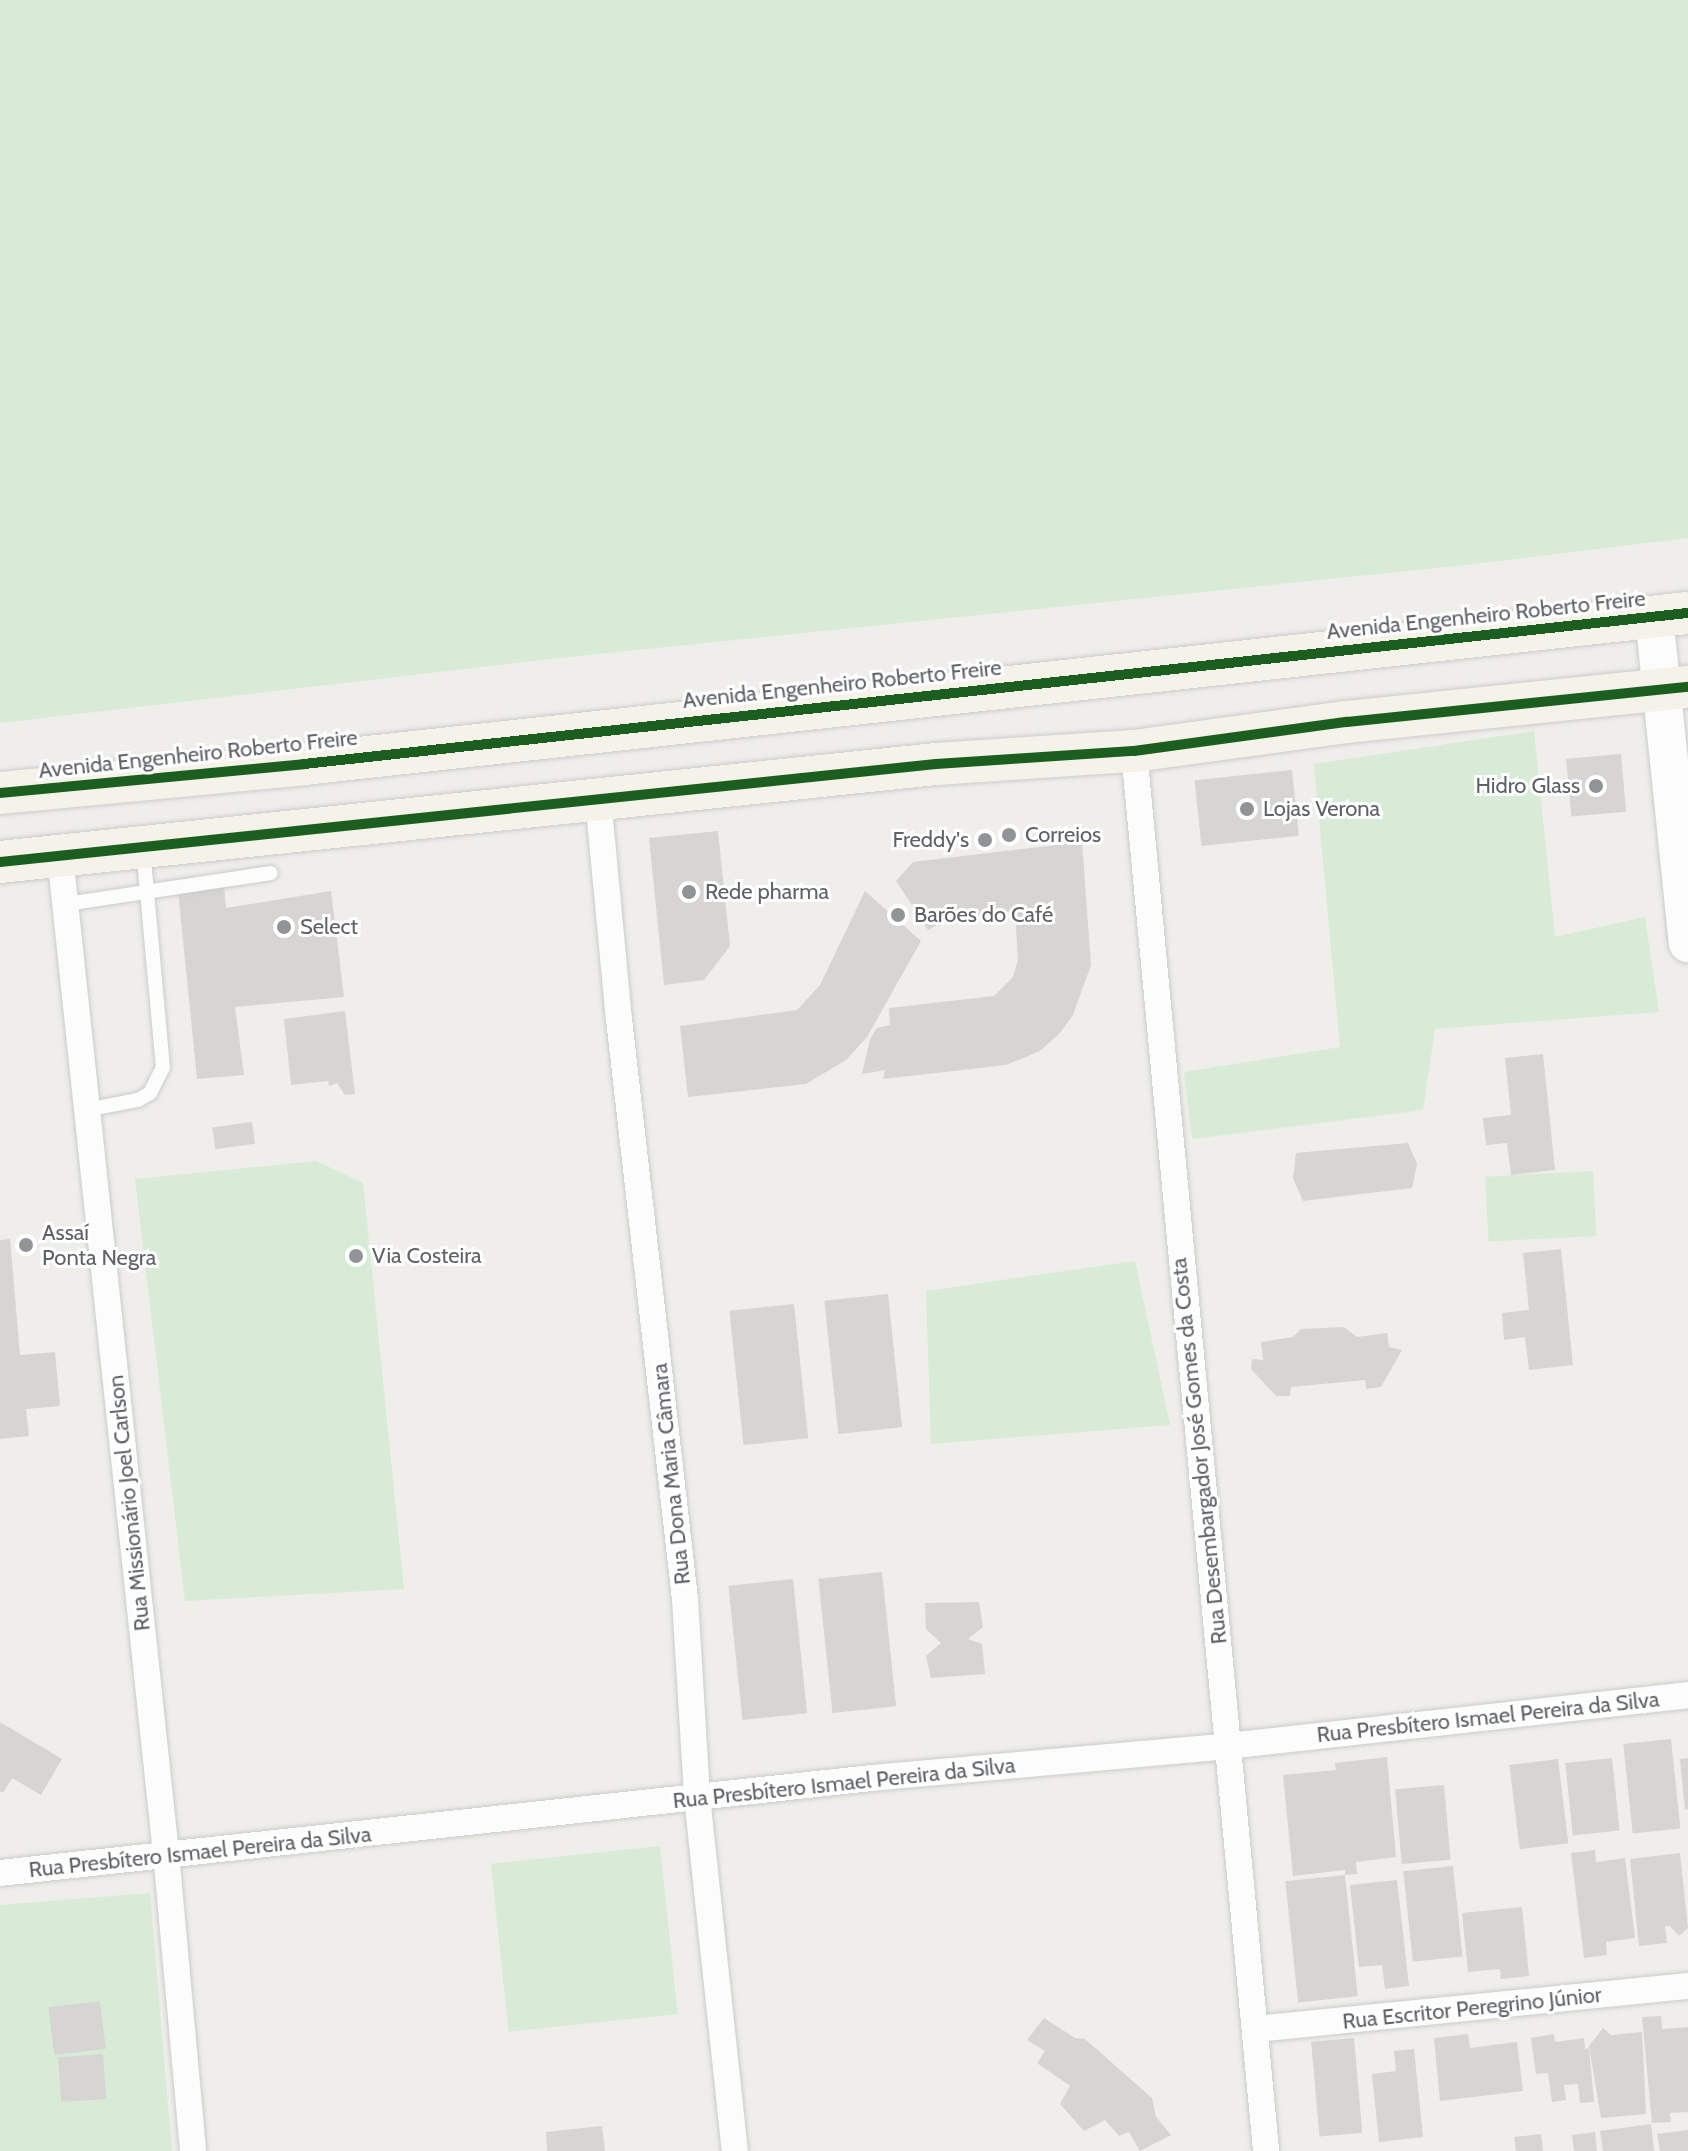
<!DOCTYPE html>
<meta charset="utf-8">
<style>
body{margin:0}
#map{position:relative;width:1688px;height:2151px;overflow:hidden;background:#efeeea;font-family:Cabin,sans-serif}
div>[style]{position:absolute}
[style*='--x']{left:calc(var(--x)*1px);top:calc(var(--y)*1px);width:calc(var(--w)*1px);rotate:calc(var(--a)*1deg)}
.green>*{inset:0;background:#d8ebd6;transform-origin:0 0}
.building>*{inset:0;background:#d6d5d3;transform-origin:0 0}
.roads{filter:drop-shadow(0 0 2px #cbcccc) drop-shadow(0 0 2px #cbcccc)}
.service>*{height:14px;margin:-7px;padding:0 7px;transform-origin:7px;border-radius:7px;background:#fdfcfc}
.minor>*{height:26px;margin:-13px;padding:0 13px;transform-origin:13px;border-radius:13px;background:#fdfcfc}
.secondary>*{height:38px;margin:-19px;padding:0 19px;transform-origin:19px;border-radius:19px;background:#fdfcfc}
.primary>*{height:42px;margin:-21px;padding:0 21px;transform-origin:21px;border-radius:21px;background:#f4f2e9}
.cycleway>*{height:10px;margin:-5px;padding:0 5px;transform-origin:5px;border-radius:5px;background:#1b5e20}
.dots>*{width:22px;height:22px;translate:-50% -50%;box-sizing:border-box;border:4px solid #fff;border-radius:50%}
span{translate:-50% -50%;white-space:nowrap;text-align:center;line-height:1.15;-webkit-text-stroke:6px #fff;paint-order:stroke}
.street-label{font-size:22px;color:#5f6368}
.poi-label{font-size:22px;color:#5f6368}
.right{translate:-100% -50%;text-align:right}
.left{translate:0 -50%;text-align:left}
</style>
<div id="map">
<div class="green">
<div style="clip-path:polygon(0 0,1688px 0,1688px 538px,1466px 565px,559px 658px,0 723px)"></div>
<div style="clip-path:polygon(1534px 731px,1555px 937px,1645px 917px,1659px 1012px,1435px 1029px,1423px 1110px,1192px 1139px,1184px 1072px,1340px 1047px,1314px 764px)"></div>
<div style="clip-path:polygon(316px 1161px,363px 1183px,404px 1589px,185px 1601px,135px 1179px)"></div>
<div style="left:1593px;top:1171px;width:65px;height:108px;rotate:87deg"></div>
<div style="clip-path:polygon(1135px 1261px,1170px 1425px,931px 1444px,926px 1291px)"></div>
<div style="left:660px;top:1846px;width:169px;height:170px;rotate:84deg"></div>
<div style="clip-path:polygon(150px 1893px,172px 2151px,0 2151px,0 1905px)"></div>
</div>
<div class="building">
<div style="left:1621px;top:754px;width:58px;height:55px;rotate:85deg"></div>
<div style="left:1292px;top:770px;width:66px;height:98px;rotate:84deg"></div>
<div style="clip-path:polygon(718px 831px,730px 946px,704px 980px,664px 985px,649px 838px)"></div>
<div style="clip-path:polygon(1082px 842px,1091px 965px,1073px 1015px,1060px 1033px,1040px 1051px,1006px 1065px,883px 1079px,885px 1070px,862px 1074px,870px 1039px,877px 1028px,890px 1025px,889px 1008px,994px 996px,1013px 977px,1018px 960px,1015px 911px,944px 921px,928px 930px,896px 881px,913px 862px)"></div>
<div style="clip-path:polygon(224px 885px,226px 908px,331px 891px,344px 997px,235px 1007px,244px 1075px,197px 1079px,178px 891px)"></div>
<div style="clip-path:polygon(865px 891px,921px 941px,867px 1037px,846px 1060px,806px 1084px,688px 1097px,680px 1026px,797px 1010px,820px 985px)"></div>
<div style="clip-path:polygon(345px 1011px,355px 1094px,345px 1095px,337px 1083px,329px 1086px,328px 1081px,291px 1085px,284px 1019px)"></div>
<div style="clip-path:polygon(1543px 1054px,1555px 1170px,1511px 1175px,1507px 1143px,1486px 1145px,1483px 1118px,1511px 1115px,1505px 1058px)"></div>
<div style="left:252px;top:1122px;width:22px;height:40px;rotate:82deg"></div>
<div style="clip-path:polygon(1408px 1143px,1417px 1164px,1412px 1188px,1303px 1201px,1293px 1178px,1296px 1153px)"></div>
<div style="clip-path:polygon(10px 1239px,20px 1355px,55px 1352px,60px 1406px,26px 1409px,29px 1436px,0 1439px,0 1240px)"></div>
<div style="clip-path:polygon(1561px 1249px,1573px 1365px,1529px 1370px,1525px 1337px,1504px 1340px,1502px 1313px,1529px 1310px,1523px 1253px)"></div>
<div style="left:888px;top:1294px;width:134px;height:64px;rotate:84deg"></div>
<div style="left:794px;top:1304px;width:135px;height:65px;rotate:84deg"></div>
<div style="clip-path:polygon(1344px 1327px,1357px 1337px,1387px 1333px,1389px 1347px,1402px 1350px,1381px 1387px,1366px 1389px,1365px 1380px,1291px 1387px,1290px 1396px,1276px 1396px,1251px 1369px,1252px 1359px,1263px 1360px,1261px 1342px,1293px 1337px,1301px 1329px)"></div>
<div style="left:882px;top:1572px;width:135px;height:64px;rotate:84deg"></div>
<div style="left:793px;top:1579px;width:135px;height:65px;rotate:84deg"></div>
<div style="clip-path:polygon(979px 1602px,983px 1627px,968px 1639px,982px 1644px,985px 1674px,931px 1678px,926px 1656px,941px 1643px,926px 1629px,925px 1603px)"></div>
<div style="clip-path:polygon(0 1722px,62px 1759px,41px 1795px,12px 1778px,3px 1793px,0 1791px)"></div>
<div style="left:1671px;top:1739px;width:90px;height:48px;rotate:84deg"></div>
<div style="clip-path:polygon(1387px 1757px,1396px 1857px,1356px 1862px,1357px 1874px,1345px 1875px,1345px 1870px,1293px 1876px,1283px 1775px,1336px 1770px,1335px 1763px)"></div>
<div style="left:1612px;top:1758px;width:73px;height:47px;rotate:84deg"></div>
<div style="clip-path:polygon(1688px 1758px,1688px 1809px,1685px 1810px,1680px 1759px)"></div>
<div style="left:1558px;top:1759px;width:85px;height:49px;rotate:83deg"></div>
<div style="left:1444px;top:1785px;width:75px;height:49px;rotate:85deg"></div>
<div style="clip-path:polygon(1595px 1850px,1596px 1862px,1625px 1858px,1635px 1938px,1606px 1942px,1607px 1955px,1584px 1958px,1571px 1853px)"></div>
<div style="clip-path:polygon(1680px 1853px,1688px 1928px,1679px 1936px,1670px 1926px,1665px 1926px,1667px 1943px,1639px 1946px,1630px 1859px)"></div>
<div style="left:1453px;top:1866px;width:91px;height:50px;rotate:84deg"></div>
<div style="left:1345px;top:1875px;width:122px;height:60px;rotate:84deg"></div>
<div style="clip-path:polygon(1397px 1880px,1409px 1986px,1385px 1989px,1382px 1965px,1359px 1967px,1350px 1885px)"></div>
<div style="clip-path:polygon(1522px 1907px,1529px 1976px,1501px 1979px,1500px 1969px,1468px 1972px,1462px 1913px)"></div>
<div style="left:100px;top:2001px;width:48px;height:52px;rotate:83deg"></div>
<div style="clip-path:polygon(1661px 2016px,1662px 2029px,1688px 2027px,1688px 2112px,1670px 2113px,1671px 2122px,1652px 2123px,1642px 2017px)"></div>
<div style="clip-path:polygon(1044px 2018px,1075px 2038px,1085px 2039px,1152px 2098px,1156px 2117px,1171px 2135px,1140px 2151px,1129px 2132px,1119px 2136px,1105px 2120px,1084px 2131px,1060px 2104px,1070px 2086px,1037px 2063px,1045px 2051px,1027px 2040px)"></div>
<div style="clip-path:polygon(1603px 2028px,1611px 2035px,1642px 2032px,1646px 2114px,1601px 2118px,1589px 2046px)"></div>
<div style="clip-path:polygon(1468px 2034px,1470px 2048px,1517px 2042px,1523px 2091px,1440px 2101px,1434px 2038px)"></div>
<div style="clip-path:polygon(1554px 2034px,1555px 2042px,1584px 2038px,1585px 2049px,1589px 2048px,1594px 2102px,1580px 2103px,1578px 2084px,1564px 2085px,1566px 2100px,1552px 2102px,1548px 2073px,1536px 2074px,1531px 2038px)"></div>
<div style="left:1354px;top:2038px;width:95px;height:43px;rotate:85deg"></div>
<div style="clip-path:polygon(1414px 2049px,1423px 2137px,1379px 2142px,1372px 2074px,1396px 2071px,1394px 2051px)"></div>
<div style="left:103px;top:2054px;width:45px;height:45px;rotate:86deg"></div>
<div style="clip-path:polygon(1651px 2124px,1654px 2151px,1603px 2151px,1600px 2131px)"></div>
<div style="clip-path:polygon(602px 2126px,605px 2151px,547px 2151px,546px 2132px)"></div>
<div style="clip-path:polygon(1688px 2130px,1688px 2151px,1660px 2151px,1657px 2134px)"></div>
<div style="clip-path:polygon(1595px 2132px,1597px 2151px,1574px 2151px,1572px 2135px)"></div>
<div style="clip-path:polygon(1541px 2134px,1543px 2151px,1516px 2151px,1514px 2137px)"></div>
</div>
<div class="roads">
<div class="service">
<div style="--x:66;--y:904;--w:207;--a:-8.6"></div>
<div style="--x:86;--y:1110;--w:53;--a:-10.9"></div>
<div style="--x:138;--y:1100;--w:14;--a:-30"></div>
<div style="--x:150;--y:1093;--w:28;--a:-63"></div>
<div style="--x:163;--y:1068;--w:220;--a:-95.2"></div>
</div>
<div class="minor">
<div style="--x:1134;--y:751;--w:1406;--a:84.61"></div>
<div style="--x:598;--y:798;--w:222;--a:84.6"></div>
<div style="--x:619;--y:1019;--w:584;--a:83.51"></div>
<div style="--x:685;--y:1599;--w:198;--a:86.5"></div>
<div style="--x:697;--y:1797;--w:356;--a:83.9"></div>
<div style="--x:60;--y:855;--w:1004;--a:83.94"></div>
<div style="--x:166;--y:1853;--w:299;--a:84.8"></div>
<div style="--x:0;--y:1873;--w:877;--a:-6.22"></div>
<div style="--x:872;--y:1778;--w:357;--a:-5.1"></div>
<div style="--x:1228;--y:1746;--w:463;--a:-6.3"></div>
<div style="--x:1256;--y:2029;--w:434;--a:-5.7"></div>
</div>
<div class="secondary">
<div style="--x:1654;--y:616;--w:329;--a:84.1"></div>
</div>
<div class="primary">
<div style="--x:0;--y:793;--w:305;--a:-5.4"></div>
<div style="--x:304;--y:764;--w:1392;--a:-6.23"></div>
<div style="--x:0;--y:862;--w:941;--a:-5.98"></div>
<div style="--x:936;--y:764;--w:198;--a:-3.8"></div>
<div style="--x:1134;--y:751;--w:215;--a:-7.8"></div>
<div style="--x:1347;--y:722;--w:343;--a:-5.9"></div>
</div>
</div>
<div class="cycleway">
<div style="--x:0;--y:793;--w:305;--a:-5.4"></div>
<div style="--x:304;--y:764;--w:1392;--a:-6.23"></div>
<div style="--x:0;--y:862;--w:941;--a:-5.98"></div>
<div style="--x:936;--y:764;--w:198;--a:-3.8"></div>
<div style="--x:1134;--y:751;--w:215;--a:-7.8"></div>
<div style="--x:1347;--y:722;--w:343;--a:-5.9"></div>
</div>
<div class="dots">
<div style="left:1596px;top:786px;background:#919496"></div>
<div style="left:1247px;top:809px;background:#919496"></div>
<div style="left:1009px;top:835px;background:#919496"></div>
<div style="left:985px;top:840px;background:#919496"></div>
<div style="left:689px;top:892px;background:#919496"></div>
<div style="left:898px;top:915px;background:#919496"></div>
<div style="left:284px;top:927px;background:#919496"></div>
<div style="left:26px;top:1245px;background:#919496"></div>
<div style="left:356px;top:1256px;background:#919496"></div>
</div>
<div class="street-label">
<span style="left:1486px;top:615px;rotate:-6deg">Avenida Engenheiro Roberto Freire</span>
<span style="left:842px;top:684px;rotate:-6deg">Avenida Engenheiro Roberto Freire</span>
<span style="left:198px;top:754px;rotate:-6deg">Avenida Engenheiro Roberto Freire</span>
<span style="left:1199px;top:1451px;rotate:-96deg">Rua Desembargador José Gomes da Costa</span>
<span style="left:671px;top:1474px;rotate:-96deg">Rua Dona Maria Câmara</span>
<span style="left:129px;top:1503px;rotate:-96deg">Rua Missionário Joel Carlson</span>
<span style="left:1488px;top:1717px;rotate:-6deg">Rua Presbítero Ismael Pereira da Silva</span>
<span style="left:844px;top:1783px;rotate:-6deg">Rua Presbítero Ismael Pereira da Silva</span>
<span style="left:200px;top:1852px;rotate:-6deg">Rua Presbítero Ismael Pereira da Silva</span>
<span style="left:1472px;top:2008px;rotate:-6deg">Rua Escritor Peregrino Júnior</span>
</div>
<div class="poi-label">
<span class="right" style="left:1580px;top:786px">Hidro Glass</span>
<span class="left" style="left:1263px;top:809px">Lojas Verona</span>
<span class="left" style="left:1025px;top:835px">Correios</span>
<span class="right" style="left:969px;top:840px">Freddy's</span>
<span class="left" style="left:705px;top:892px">Rede pharma</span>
<span class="left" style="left:914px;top:915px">Barões do Café</span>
<span class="left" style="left:300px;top:927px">Select</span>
<span class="left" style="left:42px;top:1245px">Assaí<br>Ponta Negra</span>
<span class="left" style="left:372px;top:1256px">Via Costeira</span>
</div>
</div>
